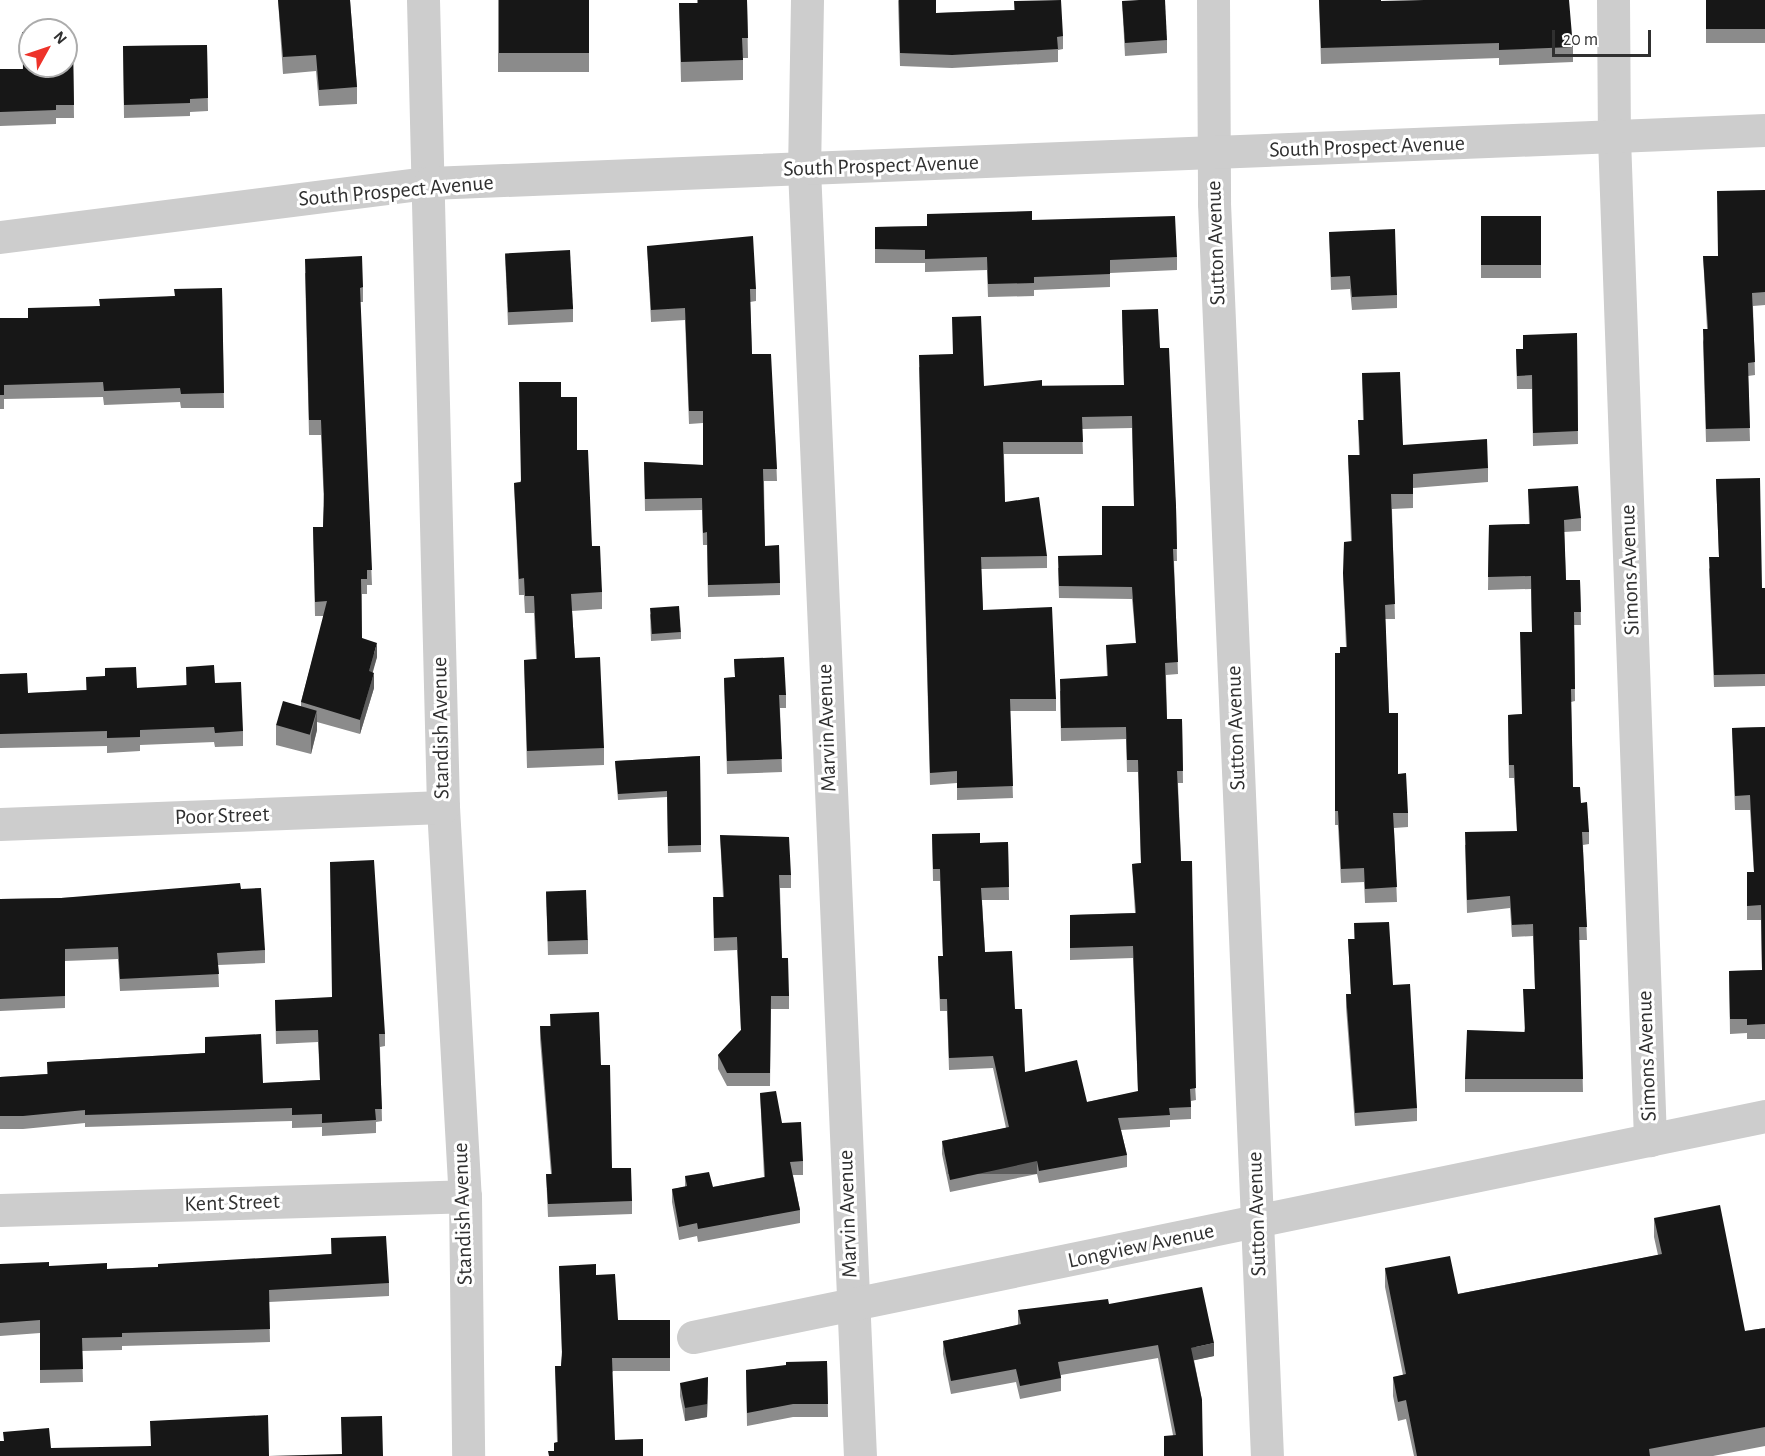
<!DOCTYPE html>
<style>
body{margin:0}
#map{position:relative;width:1765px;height:1456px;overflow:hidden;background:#fff;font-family:"Alegreya Sans",sans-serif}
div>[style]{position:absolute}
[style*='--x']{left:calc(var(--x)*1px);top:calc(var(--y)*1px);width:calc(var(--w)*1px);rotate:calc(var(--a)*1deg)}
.street>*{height:33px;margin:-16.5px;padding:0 16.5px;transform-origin:16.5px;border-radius:16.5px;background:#cdcdcd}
.wall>*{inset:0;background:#8b8b8b;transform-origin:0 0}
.shaded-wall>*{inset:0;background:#5d5d5d;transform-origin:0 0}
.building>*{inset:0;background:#171717;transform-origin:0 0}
span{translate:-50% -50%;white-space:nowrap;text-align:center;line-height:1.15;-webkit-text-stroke:6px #fff;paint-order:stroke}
.street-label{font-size:22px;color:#303030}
.north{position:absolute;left:18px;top:18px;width:60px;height:60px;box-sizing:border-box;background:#fff;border:2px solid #acacac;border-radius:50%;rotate:50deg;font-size:16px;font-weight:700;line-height:24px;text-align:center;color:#303030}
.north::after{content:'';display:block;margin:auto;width:21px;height:27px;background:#ee332a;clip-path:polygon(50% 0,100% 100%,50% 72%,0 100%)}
.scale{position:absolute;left:1552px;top:30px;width:99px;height:27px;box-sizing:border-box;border:3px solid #303030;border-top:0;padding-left:8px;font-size:18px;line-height:21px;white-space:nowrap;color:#303030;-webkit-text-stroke:4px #fff;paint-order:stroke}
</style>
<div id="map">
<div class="street">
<div style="--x:423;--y:0;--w:807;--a:88.58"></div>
<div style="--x:443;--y:807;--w:390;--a:86.8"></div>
<div style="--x:465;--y:1196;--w:260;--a:89.3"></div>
<div style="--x:807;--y:0;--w:169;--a:91"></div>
<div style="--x:804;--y:169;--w:1288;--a:87.51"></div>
<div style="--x:1213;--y:0;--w:203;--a:89.7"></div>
<div style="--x:1214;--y:203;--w:1254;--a:87.58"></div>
<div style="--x:1613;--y:0;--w:138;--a:89.6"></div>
<div style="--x:1614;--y:138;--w:1003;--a:87.94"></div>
<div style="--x:0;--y:237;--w:433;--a:-7.2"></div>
<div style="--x:430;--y:183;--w:1336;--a:-2.27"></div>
<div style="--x:0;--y:824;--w:443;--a:-2.2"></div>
<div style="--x:0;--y:1210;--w:465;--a:-1.7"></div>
<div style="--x:693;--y:1337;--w:1095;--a:-11.65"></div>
</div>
<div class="wall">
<div style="clip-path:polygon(278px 0,350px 0,357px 87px,357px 104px,319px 106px,316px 71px,283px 74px)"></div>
<div style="left:498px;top:0;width:91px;height:72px"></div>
<div style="clip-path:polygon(697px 0,747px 0,748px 58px,743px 58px,743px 80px,681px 82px,679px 3px,697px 3px)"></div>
<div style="clip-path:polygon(898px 0,936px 13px,1014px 10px,1014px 1px,1063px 36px,1063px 49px,1058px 50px,1058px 62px,952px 68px,900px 66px)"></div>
<div style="clip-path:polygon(1319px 0,1381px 0,1381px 1px,1573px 47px,1573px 62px,1499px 65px,1499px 58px,1321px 64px)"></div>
<div style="left:1706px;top:0;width:59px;height:43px"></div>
<div style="clip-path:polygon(1122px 1px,1167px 40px,1167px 53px,1125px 56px)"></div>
<div style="clip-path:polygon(207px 45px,208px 111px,190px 112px,190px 116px,124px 118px,123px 46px)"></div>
<div style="clip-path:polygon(73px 47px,74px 118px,56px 118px,56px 124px,0 126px,0 69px,22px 69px)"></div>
<div style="clip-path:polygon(1765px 190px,1765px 305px,1753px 306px,1755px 375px,1748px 376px,1750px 441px,1706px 442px,1703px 342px,1707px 329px,1703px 256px,1718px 256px)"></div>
<div style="left:1481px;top:216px;width:60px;height:62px"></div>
<div style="clip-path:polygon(1032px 220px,1177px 257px,1177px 270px,1110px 273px,1110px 287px,1034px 290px,1034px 296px,988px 297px,987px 270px,925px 272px,925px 263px,875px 263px,875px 227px,927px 226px)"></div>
<div style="clip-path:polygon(1329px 232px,1397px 295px,1397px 308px,1352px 310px,1350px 289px,1331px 290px)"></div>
<div style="clip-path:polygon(647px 246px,756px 289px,756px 301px,750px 302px,752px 354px,775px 432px,777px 481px,764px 481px,765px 546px,780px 583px,780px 595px,708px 597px,707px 545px,703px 545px,702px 510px,645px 511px,644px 462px,703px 465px,703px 423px,689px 424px,685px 320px,651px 322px)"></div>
<div style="clip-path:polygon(505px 254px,573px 309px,573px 322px,508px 325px)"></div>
<div style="clip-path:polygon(305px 273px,363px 287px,363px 302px,360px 302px,372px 585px,367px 585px,367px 594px,362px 594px,362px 638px,377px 657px,372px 672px,374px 688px,360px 734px,317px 722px,317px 730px,311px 754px,276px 745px,276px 725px,301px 706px,301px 702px,324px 616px,315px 616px,313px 527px,323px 527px,324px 506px,321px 435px,309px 435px)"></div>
<div style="clip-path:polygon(222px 288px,224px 408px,181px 408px,180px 402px,104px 405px,103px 397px,4px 399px,4px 409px,0 409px,0 318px,28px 318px,99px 306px,174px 296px)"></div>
<div style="clip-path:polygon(1122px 310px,1160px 348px,1176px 506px,1177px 561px,1174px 561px,1178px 674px,1166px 675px,1167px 719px,1182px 719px,1183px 783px,1178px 783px,1181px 861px,1196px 1100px,1191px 1101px,1191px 1119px,1170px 1120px,1170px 1127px,1121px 1130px,1127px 1155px,1127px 1167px,1039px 1183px,1037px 1174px,950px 1192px,942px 1154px,942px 1141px,1006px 1128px,993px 1068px,949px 1070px,947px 1011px,940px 1011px,938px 956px,943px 956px,940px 881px,933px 881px,932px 834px,980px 843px,1008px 842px,1009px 900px,982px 900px,985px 952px,1015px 1009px,1025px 1072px,1087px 1102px,1138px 1092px,1133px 958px,1070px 960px,1070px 915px,1135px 913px,1132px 864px,1141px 863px,1138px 772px,1127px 772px,1126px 739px,1061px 741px,1060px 691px,1107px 676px,1106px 645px,1136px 643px,1132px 599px,1059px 598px,1058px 568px,1102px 555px,1134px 506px,1132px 428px,1082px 429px,1083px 454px,1004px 454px,1005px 502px,1047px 556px,1047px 568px,981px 569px,983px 610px,1056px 699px,1056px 711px,1010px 711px,1013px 798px,957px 800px,957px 783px,930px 785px,919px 367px,984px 386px,1124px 385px)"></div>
<div style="clip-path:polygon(1577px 333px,1578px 444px,1533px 446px,1532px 389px,1517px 389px,1516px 349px,1523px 349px)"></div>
<div style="clip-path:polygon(1362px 373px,1403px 445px,1488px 468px,1488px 482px,1413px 488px,1413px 508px,1392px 509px,1395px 619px,1385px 619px,1389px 713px,1398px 774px,1408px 813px,1408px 827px,1394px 828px,1397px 902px,1365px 903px,1364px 882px,1341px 883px,1338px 825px,1335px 825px,1335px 653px,1340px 653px,1346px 647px,1343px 573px,1351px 541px,1348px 455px,1359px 455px,1358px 420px,1363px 420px)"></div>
<div style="clip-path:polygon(561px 397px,577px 450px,592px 546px,602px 592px,602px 609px,572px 611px,575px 658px,604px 748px,604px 765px,527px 768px,524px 660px,536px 659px,534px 613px,525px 613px,524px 595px,519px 595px,514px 483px,520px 482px)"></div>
<div style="clip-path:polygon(1716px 479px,1762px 588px,1765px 588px,1765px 686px,1714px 687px,1709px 569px,1719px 557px)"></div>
<div style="clip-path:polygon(1528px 489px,1581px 518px,1581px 531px,1564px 532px,1566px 580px,1580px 580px,1581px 625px,1574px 625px,1575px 701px,1571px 702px,1573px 787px,1581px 803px,1589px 832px,1589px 844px,1583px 845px,1587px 940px,1579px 940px,1583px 1092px,1465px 1092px,1465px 1079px,1524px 1032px,1535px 989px,1533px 936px,1512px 937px,1510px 908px,1467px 913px,1465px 845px,1517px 831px,1514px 778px,1509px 778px,1508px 715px,1522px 714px,1532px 632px,1531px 589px,1488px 590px,1489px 525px,1529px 524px)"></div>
<div style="clip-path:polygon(650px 614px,681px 632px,681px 639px,651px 641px)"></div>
<div style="clip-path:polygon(734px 659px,786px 695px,786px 708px,780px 708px,782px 772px,727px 774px,724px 678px,735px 677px)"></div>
<div style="clip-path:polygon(186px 667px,215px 683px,243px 731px,243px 746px,215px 747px,214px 742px,140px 745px,140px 751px,107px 753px,107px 746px,0 748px,0 674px,28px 693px,86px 690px,86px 677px,137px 688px,186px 686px)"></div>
<div style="clip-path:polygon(1765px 727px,1765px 1039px,1747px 1039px,1747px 1033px,1730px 1034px,1729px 971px,1762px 970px,1761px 920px,1747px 920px,1747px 872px,1754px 872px,1750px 810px,1735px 810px,1732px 728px)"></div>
<div style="clip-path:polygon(700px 756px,701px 852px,668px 853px,667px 797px,618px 800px,615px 761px)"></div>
<div style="clip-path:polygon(720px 835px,791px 875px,791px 888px,780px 888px,782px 958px,789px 996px,789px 1009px,771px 1009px,770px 1086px,727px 1086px,718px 1069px,718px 1055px,741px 1030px,737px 950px,714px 951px,713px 897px,723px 897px)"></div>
<div style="clip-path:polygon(241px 889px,265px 950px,265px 963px,218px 965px,219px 987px,120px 991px,118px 959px,65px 961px,65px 1008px,0 1011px,0 899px,61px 898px)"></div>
<div style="clip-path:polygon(546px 892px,588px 940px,588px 954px,548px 955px)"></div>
<div style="clip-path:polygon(1354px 923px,1393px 985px,1417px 1108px,1417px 1121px,1355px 1126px,1346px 1007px,1346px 994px,1351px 994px,1348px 939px,1354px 939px)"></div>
<div style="clip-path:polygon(275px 1000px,385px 1034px,385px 1046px,380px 1047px,382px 1121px,376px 1122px,376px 1133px,322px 1136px,322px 1127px,292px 1128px,292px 1121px,85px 1127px,85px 1123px,23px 1129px,0 1129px,0 1077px,47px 1074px,47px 1062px,205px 1053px,205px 1037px,263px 1083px,320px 1080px,318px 1042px,276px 1044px)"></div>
<div style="clip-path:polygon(550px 1014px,601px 1065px,612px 1168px,632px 1201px,632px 1214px,548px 1217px,546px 1174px,551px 1174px,540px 1039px,540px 1026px,550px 1026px)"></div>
<div style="clip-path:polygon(760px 1093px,782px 1123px,803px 1161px,803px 1175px,793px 1175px,800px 1210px,800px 1223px,698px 1242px,697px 1236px,679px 1240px,672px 1202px,672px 1189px,685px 1187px,685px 1176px,713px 1187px,764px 1177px)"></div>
<div style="clip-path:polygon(1654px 1218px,1745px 1331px,1765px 1328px,1765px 1446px,1713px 1456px,1414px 1456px,1406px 1419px,1398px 1421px,1393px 1396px,1393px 1377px,1403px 1375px,1385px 1287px,1385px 1268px,1458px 1294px,1658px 1255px,1654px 1237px)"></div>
<div style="clip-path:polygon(331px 1238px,389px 1283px,389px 1296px,269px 1302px,270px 1342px,122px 1346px,122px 1350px,82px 1351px,83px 1382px,40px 1383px,40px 1333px,0 1336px,0 1264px,107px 1269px,158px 1267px,331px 1254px)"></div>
<div style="clip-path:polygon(559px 1266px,596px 1275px,618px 1320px,670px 1320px,670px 1371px,613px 1371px,554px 1451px,554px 1443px,557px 1442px,555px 1366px,561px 1366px,562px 1356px)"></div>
<div style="clip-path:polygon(1109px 1304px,1214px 1356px,1194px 1360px,1202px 1400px,1164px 1456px,1173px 1435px,1158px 1358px,1061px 1375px,1061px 1391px,1020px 1399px,1016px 1382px,951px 1394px,943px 1354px,943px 1341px,1018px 1325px,1018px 1310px)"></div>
<div style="clip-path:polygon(827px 1361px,828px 1417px,793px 1417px,747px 1426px,746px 1370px)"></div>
<div style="clip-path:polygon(680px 1383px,708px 1390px,707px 1417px,685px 1421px,680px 1396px)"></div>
</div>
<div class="shaded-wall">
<div style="clip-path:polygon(377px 643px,377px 657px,369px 686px,369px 671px)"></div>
<div style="clip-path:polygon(374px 673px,374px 688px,360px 734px,360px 720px)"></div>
<div style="clip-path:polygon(317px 711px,317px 730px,311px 754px,311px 735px)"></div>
<div style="left:1037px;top:1161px;width:13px;height:89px;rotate:90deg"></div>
<div style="clip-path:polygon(1214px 1343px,1214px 1356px,1191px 1361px,1191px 1348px)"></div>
<div style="clip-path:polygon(708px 1377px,707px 1417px,685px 1421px,685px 1408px)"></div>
</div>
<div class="building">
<div style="clip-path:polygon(278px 0,350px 0,357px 87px,319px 90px,316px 55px,283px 57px)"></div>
<div style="left:499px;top:0;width:90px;height:53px"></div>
<div style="clip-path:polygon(698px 0,747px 0,748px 38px,742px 38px,743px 60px,681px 62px,679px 3px,698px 3px)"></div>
<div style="clip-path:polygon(899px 0,936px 0,936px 13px,1015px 10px,1014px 1px,1061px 0,1063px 36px,1057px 37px,1058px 49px,952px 55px,900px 53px)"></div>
<div style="clip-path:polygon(1139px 0,1165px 0,1167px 40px,1125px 43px,1122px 1px)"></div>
<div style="clip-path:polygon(1319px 0,1381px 0,1381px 1px,1424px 0,1569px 0,1573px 47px,1499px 50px,1499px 43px,1321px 48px)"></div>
<div style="left:1706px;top:0;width:59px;height:29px"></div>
<div style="clip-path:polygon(22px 32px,30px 32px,30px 66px,66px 66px,66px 48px,73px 47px,74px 105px,56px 105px,56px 110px,0 112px,0 69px,23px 69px)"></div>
<div style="clip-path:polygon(207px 45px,208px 98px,190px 99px,190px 103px,124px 105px,123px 46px)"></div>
<div style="clip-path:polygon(1765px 190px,1765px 292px,1752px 293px,1755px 362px,1748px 363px,1750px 428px,1706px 429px,1703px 329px,1708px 329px,1703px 256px,1718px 256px,1717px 191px)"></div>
<div style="clip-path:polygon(1032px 211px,1032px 220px,1175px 216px,1177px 257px,1110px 260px,1110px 274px,1034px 277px,1034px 283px,988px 284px,987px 257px,925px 259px,925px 250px,875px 249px,875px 227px,927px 226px,927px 214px)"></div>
<div style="left:1481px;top:216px;width:60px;height:49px"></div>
<div style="clip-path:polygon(1395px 229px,1397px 295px,1352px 297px,1350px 276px,1331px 277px,1329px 232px)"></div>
<div style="clip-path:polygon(753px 236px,756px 289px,750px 289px,752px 354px,771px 354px,775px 432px,777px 469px,763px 469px,765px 546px,779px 545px,780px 583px,708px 585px,707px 532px,703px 533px,702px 498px,645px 499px,644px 462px,703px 465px,703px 411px,689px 411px,685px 308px,651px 310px,647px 246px)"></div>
<div style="left:570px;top:250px;width:59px;height:65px;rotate:87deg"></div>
<div style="clip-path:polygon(362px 256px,363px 287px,360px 288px,372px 570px,367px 570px,367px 579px,361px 579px,362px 638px,377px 643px,369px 671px,374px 673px,360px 720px,301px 702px,327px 601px,315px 602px,313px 527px,323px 527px,324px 494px,321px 420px,309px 420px,305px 259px)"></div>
<div style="clip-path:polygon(222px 288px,224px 393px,181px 394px,180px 388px,104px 391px,103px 382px,4px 385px,4px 395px,0 395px,0 318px,28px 318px,28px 308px,100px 306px,99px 299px,175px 296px,174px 289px)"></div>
<div style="clip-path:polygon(1158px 309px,1160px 348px,1169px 348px,1176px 506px,1177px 549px,1173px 549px,1178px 662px,1165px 663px,1167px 719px,1182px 719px,1183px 771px,1177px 771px,1181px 861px,1192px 861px,1196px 1088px,1190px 1089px,1191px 1107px,1169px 1108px,1170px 1115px,1118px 1118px,1127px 1155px,1039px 1171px,1037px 1161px,950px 1180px,942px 1141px,1009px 1127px,993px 1056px,949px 1058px,947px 999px,940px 999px,938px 956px,943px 956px,940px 869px,933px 869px,932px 834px,980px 833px,980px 843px,1008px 842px,1009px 887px,981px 888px,985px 952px,1012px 951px,1015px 1009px,1022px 1009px,1025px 1072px,1077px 1060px,1087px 1102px,1138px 1091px,1133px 946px,1070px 948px,1070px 915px,1136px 913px,1132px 864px,1141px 863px,1138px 760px,1127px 760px,1126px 727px,1061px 728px,1060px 679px,1108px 676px,1106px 645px,1136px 643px,1132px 587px,1059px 586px,1058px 556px,1102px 555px,1102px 506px,1134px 506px,1132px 416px,1082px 417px,1083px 442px,1003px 442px,1005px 502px,1039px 497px,1047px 556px,981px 557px,983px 610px,1052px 607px,1056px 699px,1010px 699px,1013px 786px,957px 788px,957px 771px,930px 773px,919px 355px,953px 354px,952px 317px,981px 316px,984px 386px,1042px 380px,1042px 386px,1124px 385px,1122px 310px)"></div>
<div style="clip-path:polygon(1577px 333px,1578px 431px,1533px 433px,1532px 375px,1517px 376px,1516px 349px,1523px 349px,1523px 335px)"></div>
<div style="clip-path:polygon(1400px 372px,1403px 445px,1487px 439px,1488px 468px,1413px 474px,1413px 494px,1391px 494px,1395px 604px,1385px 605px,1389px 713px,1398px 713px,1398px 774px,1406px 773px,1408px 813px,1393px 813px,1397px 887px,1365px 889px,1364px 868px,1341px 869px,1338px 811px,1335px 811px,1335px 653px,1340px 653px,1340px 647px,1347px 647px,1343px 573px,1344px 542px,1352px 541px,1348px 455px,1360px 455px,1358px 420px,1364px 420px,1362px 373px)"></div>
<div style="clip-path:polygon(519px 382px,561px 382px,561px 397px,577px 397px,577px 450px,588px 450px,592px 546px,600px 546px,602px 592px,571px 594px,575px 658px,600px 657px,604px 748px,527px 751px,524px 660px,537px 659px,534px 596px,525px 596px,524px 578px,519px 579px,514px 483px,521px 482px)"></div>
<div style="clip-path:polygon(1760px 478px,1762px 588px,1765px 588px,1765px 674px,1714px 675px,1709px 557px,1719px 557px,1716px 479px)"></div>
<div style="clip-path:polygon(1578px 486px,1581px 518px,1564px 520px,1566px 580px,1580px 580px,1581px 612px,1574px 612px,1575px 689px,1571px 689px,1573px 787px,1580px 787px,1581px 803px,1587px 802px,1589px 832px,1582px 832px,1587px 927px,1579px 927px,1583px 1079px,1465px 1079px,1467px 1030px,1525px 1032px,1523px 989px,1535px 989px,1533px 924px,1512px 925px,1510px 896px,1467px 900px,1465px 832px,1517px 831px,1514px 765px,1509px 765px,1508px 715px,1522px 714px,1520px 632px,1532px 632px,1531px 576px,1488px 577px,1489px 525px,1530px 524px,1528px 489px)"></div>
<div style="left:679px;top:606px;width:26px;height:29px;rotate:86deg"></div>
<div style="clip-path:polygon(784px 657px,786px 695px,779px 695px,782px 759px,727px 761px,724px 678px,735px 677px,734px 659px)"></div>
<div style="clip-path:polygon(214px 665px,215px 683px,241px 682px,243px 731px,215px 733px,214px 727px,140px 730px,140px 737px,107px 738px,107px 731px,0 734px,0 674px,27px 673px,28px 693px,87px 690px,86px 677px,105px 676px,105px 668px,136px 667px,137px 688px,187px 685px,186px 667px)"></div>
<div style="left:283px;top:701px;width:35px;height:25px;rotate:16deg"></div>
<div style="clip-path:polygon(1765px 727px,1765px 1024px,1747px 1025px,1747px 1019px,1730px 1019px,1729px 971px,1762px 970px,1761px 905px,1747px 906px,1747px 872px,1754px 872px,1750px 795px,1735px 796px,1732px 728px)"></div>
<div style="clip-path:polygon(700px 756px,701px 845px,668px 846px,667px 791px,618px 794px,615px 761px)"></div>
<div style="clip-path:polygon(720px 835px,789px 837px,791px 875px,779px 875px,782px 958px,788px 958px,789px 996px,771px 996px,770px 1073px,727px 1073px,718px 1055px,741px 1030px,737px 937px,714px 938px,713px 897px,724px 897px)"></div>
<div style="clip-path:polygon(374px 860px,385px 1034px,379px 1034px,382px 1109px,375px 1109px,376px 1120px,322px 1123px,322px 1114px,292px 1115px,292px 1108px,85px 1115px,85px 1110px,23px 1116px,0 1116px,0 1077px,48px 1074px,47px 1062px,205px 1053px,205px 1037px,261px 1034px,263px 1083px,320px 1080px,318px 1030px,276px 1031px,275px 1000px,332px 997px,330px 862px)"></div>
<div style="clip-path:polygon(240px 883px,241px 889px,261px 888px,265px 950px,217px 953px,219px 974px,120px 979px,118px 947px,65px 949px,65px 996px,0 999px,0 899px,61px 898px)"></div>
<div style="left:586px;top:890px;width:50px;height:40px;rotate:88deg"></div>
<div style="clip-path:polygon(1389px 922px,1393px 985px,1410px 984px,1417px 1108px,1355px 1113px,1346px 994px,1351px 994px,1348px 939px,1355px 939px,1354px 923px)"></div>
<div style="clip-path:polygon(599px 1012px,601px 1065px,610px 1065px,612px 1168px,631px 1168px,632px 1201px,548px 1204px,546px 1174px,552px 1174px,540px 1026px,551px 1026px,550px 1014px)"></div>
<div style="clip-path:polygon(776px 1091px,782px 1123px,801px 1122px,803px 1161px,790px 1162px,800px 1210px,698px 1229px,697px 1223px,679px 1227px,672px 1189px,687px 1186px,685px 1176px,709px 1172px,713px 1187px,765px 1177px,760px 1093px)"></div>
<div style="clip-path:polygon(1720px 1205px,1745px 1331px,1765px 1328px,1765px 1427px,1649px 1449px,1650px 1456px,1417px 1456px,1406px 1400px,1398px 1402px,1393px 1377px,1406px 1374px,1385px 1268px,1450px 1256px,1458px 1294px,1662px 1254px,1654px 1218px)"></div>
<div style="clip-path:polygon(386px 1236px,389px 1283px,269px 1290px,270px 1329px,122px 1333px,122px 1337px,82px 1338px,83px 1369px,40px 1370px,40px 1320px,0 1323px,0 1264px,49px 1262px,49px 1266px,107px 1263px,107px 1269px,158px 1267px,158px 1264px,332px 1254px,331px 1238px)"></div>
<div style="clip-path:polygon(596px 1264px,596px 1275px,615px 1274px,618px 1320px,670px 1320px,670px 1358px,612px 1358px,615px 1440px,643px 1439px,643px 1456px,549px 1456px,548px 1451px,554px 1451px,554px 1443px,558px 1442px,555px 1366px,561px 1366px,562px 1352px,559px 1266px)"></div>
<div style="clip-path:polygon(1202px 1287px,1214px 1343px,1191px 1348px,1202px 1400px,1203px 1456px,1156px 1456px,1164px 1456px,1164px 1436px,1176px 1435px,1158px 1345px,1058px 1362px,1061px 1378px,1020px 1386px,1016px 1369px,951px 1381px,943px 1341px,1021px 1324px,1018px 1310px,1108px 1299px,1109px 1304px)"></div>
<div style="clip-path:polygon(827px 1361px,828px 1404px,793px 1404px,747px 1413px,746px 1370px,786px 1365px,786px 1362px)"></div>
<div style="clip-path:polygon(708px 1377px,707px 1404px,685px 1408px,680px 1383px)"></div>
<div style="clip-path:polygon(268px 1415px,269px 1456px,342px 1454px,341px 1417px,382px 1416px,383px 1456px,0 1456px,0 1441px,4px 1441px,3px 1432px,49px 1428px,51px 1448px,151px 1446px,150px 1421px)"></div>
</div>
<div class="street-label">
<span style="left:1367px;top:147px;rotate:-2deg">South Prospect Avenue</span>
<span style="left:881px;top:166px;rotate:-2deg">South Prospect Avenue</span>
<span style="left:396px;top:191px;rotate:-5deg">South Prospect Avenue</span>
<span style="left:1216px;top:243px;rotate:-92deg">Sutton Avenue</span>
<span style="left:1630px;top:570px;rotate:-92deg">Simons Avenue</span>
<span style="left:441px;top:728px;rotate:-91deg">Standish Avenue</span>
<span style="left:827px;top:728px;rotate:-92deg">Marvin Avenue</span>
<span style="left:1236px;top:728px;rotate:-92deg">Sutton Avenue</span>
<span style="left:222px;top:816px;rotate:-2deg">Poor Street</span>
<span style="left:1647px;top:1056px;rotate:-92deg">Simons Avenue</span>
<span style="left:232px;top:1203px;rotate:-2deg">Kent Street</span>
<span style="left:463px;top:1214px;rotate:-92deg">Standish Avenue</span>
<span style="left:848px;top:1214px;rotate:-92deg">Marvin Avenue</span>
<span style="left:1257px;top:1214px;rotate:-92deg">Sutton Avenue</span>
<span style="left:1141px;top:1246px;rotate:-12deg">Longview Avenue</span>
</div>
<div class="north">N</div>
<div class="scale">20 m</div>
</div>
